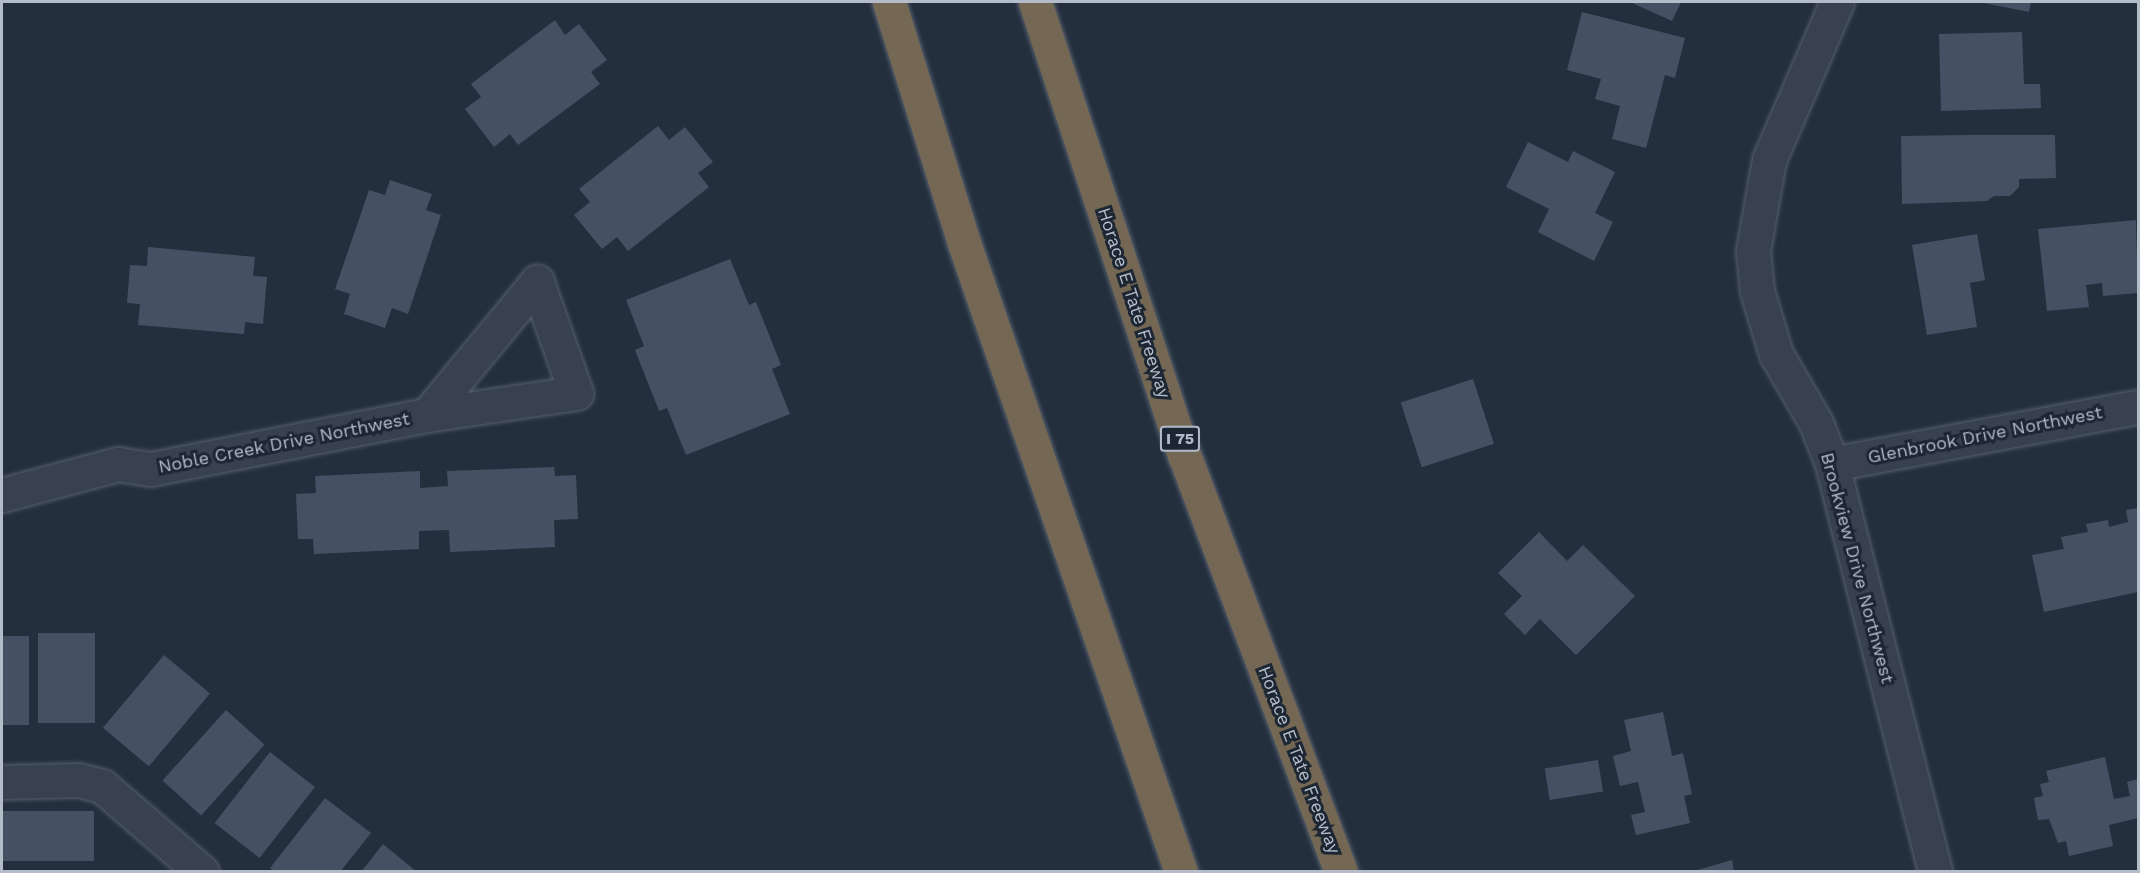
<!DOCTYPE html>
<style>
body{margin:0}
#map{position:relative;width:2140px;height:873px;overflow:hidden;background:#242f3e;font-family:"Work Sans",sans-serif}
div>[style]{position:absolute}
[style*='--x']{left:calc(var(--x)*1px);top:calc(var(--y)*1px);width:calc(var(--w)*1px);rotate:calc(var(--a)*1deg)}
.building>*{inset:0;background:#455162;transform-origin:0 0}
.roads{filter:drop-shadow(0 0 2px #565f6c) drop-shadow(0 0 2px #565f6c)}
.minor>*{height:33px;margin:-16.5px;padding:0 16.5px;transform-origin:16.5px;border-radius:16.5px;background:#38414e}
.highway>*{height:33px;margin:-16.5px;padding:0 16.5px;transform-origin:16.5px;border-radius:16.5px;background:#746855}
span{translate:-50% -50%;white-space:nowrap;text-align:center;line-height:1.15;-webkit-text-stroke:6px #1d2633;paint-order:stroke}
.shield-label span{padding:2px 4px;background:#1d2633;border:2px solid;border-radius:4px;-webkit-text-stroke-width:0}
.shield-label{font-size:16px;color:#b4bcc9;font-weight:700}
.street-label{font-size:18px;color:#b4bcc9}
.frame{position:absolute;inset:0;border:3px solid #b4bcc9;pointer-events:none}
</style>
<div id="map">
<div class="building">
<div style="clip-path:polygon(1630px 2px,1681px 2px,1672px 21px)"></div>
<div style="clip-path:polygon(1979px 2px,2031px 2px,2029px 12px)"></div>
<div style="clip-path:polygon(1582px 12px,1685px 38px,1675px 78px,1665px 75px,1646px 148px,1612px 139px,1620px 106px,1595px 99px,1601px 79px,1567px 70px)"></div>
<div style="clip-path:polygon(555px 20px,565px 35px,579px 24px,607px 60px,591px 72px,600px 84px,518px 145px,510px 134px,494px 147px,465px 109px,481px 97px,471px 84px)"></div>
<div style="clip-path:polygon(2022px 32px,2024px 84px,2040px 84px,2041px 108px,1941px 111px,1939px 34px)"></div>
<div style="clip-path:polygon(658px 126px,669px 140px,685px 127px,713px 162px,698px 173px,709px 187px,628px 251px,617px 237px,602px 249px,574px 215px,590px 202px,579px 189px)"></div>
<div style="clip-path:polygon(1968px 135px,2055px 135px,2056px 178px,2019px 179px,2019px 187px,2010px 196px,1994px 196px,1987px 201px,1902px 204px,1901px 136px)"></div>
<div style="clip-path:polygon(1528px 142px,1568px 162px,1573px 151px,1615px 172px,1595px 213px,1613px 222px,1594px 261px,1538px 232px,1549px 209px,1506px 187px)"></div>
<div style="clip-path:polygon(390px 180px,432px 194px,426px 210px,441px 215px,408px 314px,392px 308px,385px 328px,344px 314px,350px 294px,335px 289px,369px 190px,385px 195px)"></div>
<div style="clip-path:polygon(2136px 220px,2138px 293px,2103px 296px,2102px 283px,2086px 285px,2089px 307px,2047px 311px,2038px 229px)"></div>
<div style="clip-path:polygon(1977px 234px,1985px 280px,1970px 283px,1977px 327px,1927px 335px,1912px 245px)"></div>
<div style="clip-path:polygon(148px 247px,255px 257px,253px 276px,267px 277px,263px 324px,245px 322px,244px 334px,138px 325px,140px 304px,127px 303px,130px 265px,147px 266px)"></div>
<div style="clip-path:polygon(730px 259px,749px 305px,756px 302px,781px 365px,772px 369px,790px 414px,686px 455px,667px 408px,659px 411px,635px 350px,644px 346px,626px 300px)"></div>
<div style="left:1473px;top:379px;width:68px;height:76px;rotate:72deg"></div>
<div style="clip-path:polygon(554px 467px,555px 476px,576px 475px,578px 519px,554px 520px,555px 547px,450px 552px,449px 530px,419px 531px,419px 549px,314px 554px,313px 539px,298px 539px,296px 494px,316px 493px,315px 476px,420px 471px,420px 488px,448px 486px,447px 471px)"></div>
<div style="clip-path:polygon(2138px 508px,2138px 592px,2044px 612px,2032px 555px,2064px 549px,2061px 537px,2088px 532px,2086px 524px,2108px 520px,2109px 527px,2128px 522px,2126px 510px)"></div>
<div style="clip-path:polygon(1539px 532px,1567px 561px,1583px 545px,1635px 596px,1576px 655px,1540px 619px,1525px 635px,1504px 614px,1522px 596px,1498px 573px)"></div>
<div style="left:38px;top:633px;width:57px;height:90px"></div>
<div style="left:2px;top:636px;width:27px;height:89px"></div>
<div style="left:164px;top:655px;width:60px;height:95px;rotate:40deg"></div>
<div style="left:226px;top:710px;width:52px;height:95px;rotate:42deg"></div>
<div style="clip-path:polygon(1663px 712px,1672px 756px,1683px 753px,1692px 794px,1684px 796px,1690px 823px,1636px 835px,1631px 815px,1645px 812px,1638px 782px,1620px 786px,1613px 756px,1631px 751px,1624px 720px)"></div>
<div style="left:270px;top:752px;width:57px;height:90px;rotate:38deg"></div>
<div style="clip-path:polygon(2105px 757px,2114px 799px,2130px 796px,2127px 782px,2138px 779px,2138px 818px,2109px 825px,2113px 846px,2069px 856px,2066px 841px,2058px 843px,2049px 819px,2038px 820px,2034px 798px,2043px 796px,2040px 784px,2049px 782px,2046px 771px)"></div>
<div style="left:1598px;top:760px;width:32px;height:54px;rotate:81deg"></div>
<div style="clip-path:polygon(325px 798px,371px 833px,340px 872px,275px 872px,270px 868px)"></div>
<div style="left:2px;top:811px;width:92px;height:50px"></div>
<div style="clip-path:polygon(383px 844px,417px 872px,361px 872px)"></div>
<div style="clip-path:polygon(1732px 860px,1734px 872px,1694px 872px,1694px 871px)"></div>
</div>
<div class="roads">
<div class="minor">
<div style="--x:1837;--y:2;--w:172;--a:113.3"></div>
<div style="--x:1769;--y:160;--w:92;--a:100"></div>
<div style="--x:1753;--y:251;--w:40;--a:84.3"></div>
<div style="--x:1757;--y:291;--w:66;--a:73.2"></div>
<div style="--x:1776;--y:354;--w:80;--a:59.9"></div>
<div style="--x:1816;--y:423;--w:44;--a:68.7"></div>
<div style="--x:1832;--y:464;--w:421;--a:75.8"></div>
<div style="--x:427;--y:415;--w:173;--a:-50.4"></div>
<div style="--x:1832;--y:464;--w:311;--a:-10.6"></div>
<div style="--x:2;--y:495;--w:120;--a:-15"></div>
<div style="--x:118;--y:464;--w:33;--a:9"></div>
<div style="--x:151;--y:469;--w:281;--a:-11.1"></div>
<div style="--x:427;--y:415;--w:151;--a:-8.4"></div>
<div style="--x:576;--y:393;--w:118;--a:-109.4"></div>
<div style="--x:2;--y:782;--w:76;--a:-1.5"></div>
<div style="--x:78;--y:780;--w:25;--a:14"></div>
<div style="--x:102;--y:786;--w:132;--a:40.7"></div>
</div>
<div class="highway">
<div style="--x:889;--y:2;--w:249;--a:72.7"></div>
<div style="--x:963;--y:240;--w:669;--a:70.97"></div>
<div style="--x:1035;--y:2;--w:479;--a:71.8"></div>
<div style="--x:1185;--y:457;--w:443;--a:69.4"></div>
</div>
</div>
<div class="shield-label">
<span style="left:1180px;top:439px">I 75</span>
</div>
<div class="street-label">
<span style="left:1134px;top:303px;rotate:72deg">Horace E Tate Freeway</span>
<span style="left:1985px;top:435px;rotate:-11deg">Glenbrook Drive Northwest</span>
<span style="left:284px;top:443px;rotate:-11deg">Noble Creek Drive Northwest</span>
<span style="left:1857px;top:568px;rotate:75deg">Brookview Drive Northwest</span>
<span style="left:1299px;top:760px;rotate:69deg">Horace E Tate Freeway</span>
</div>
<div class="frame"></div>
</div>
